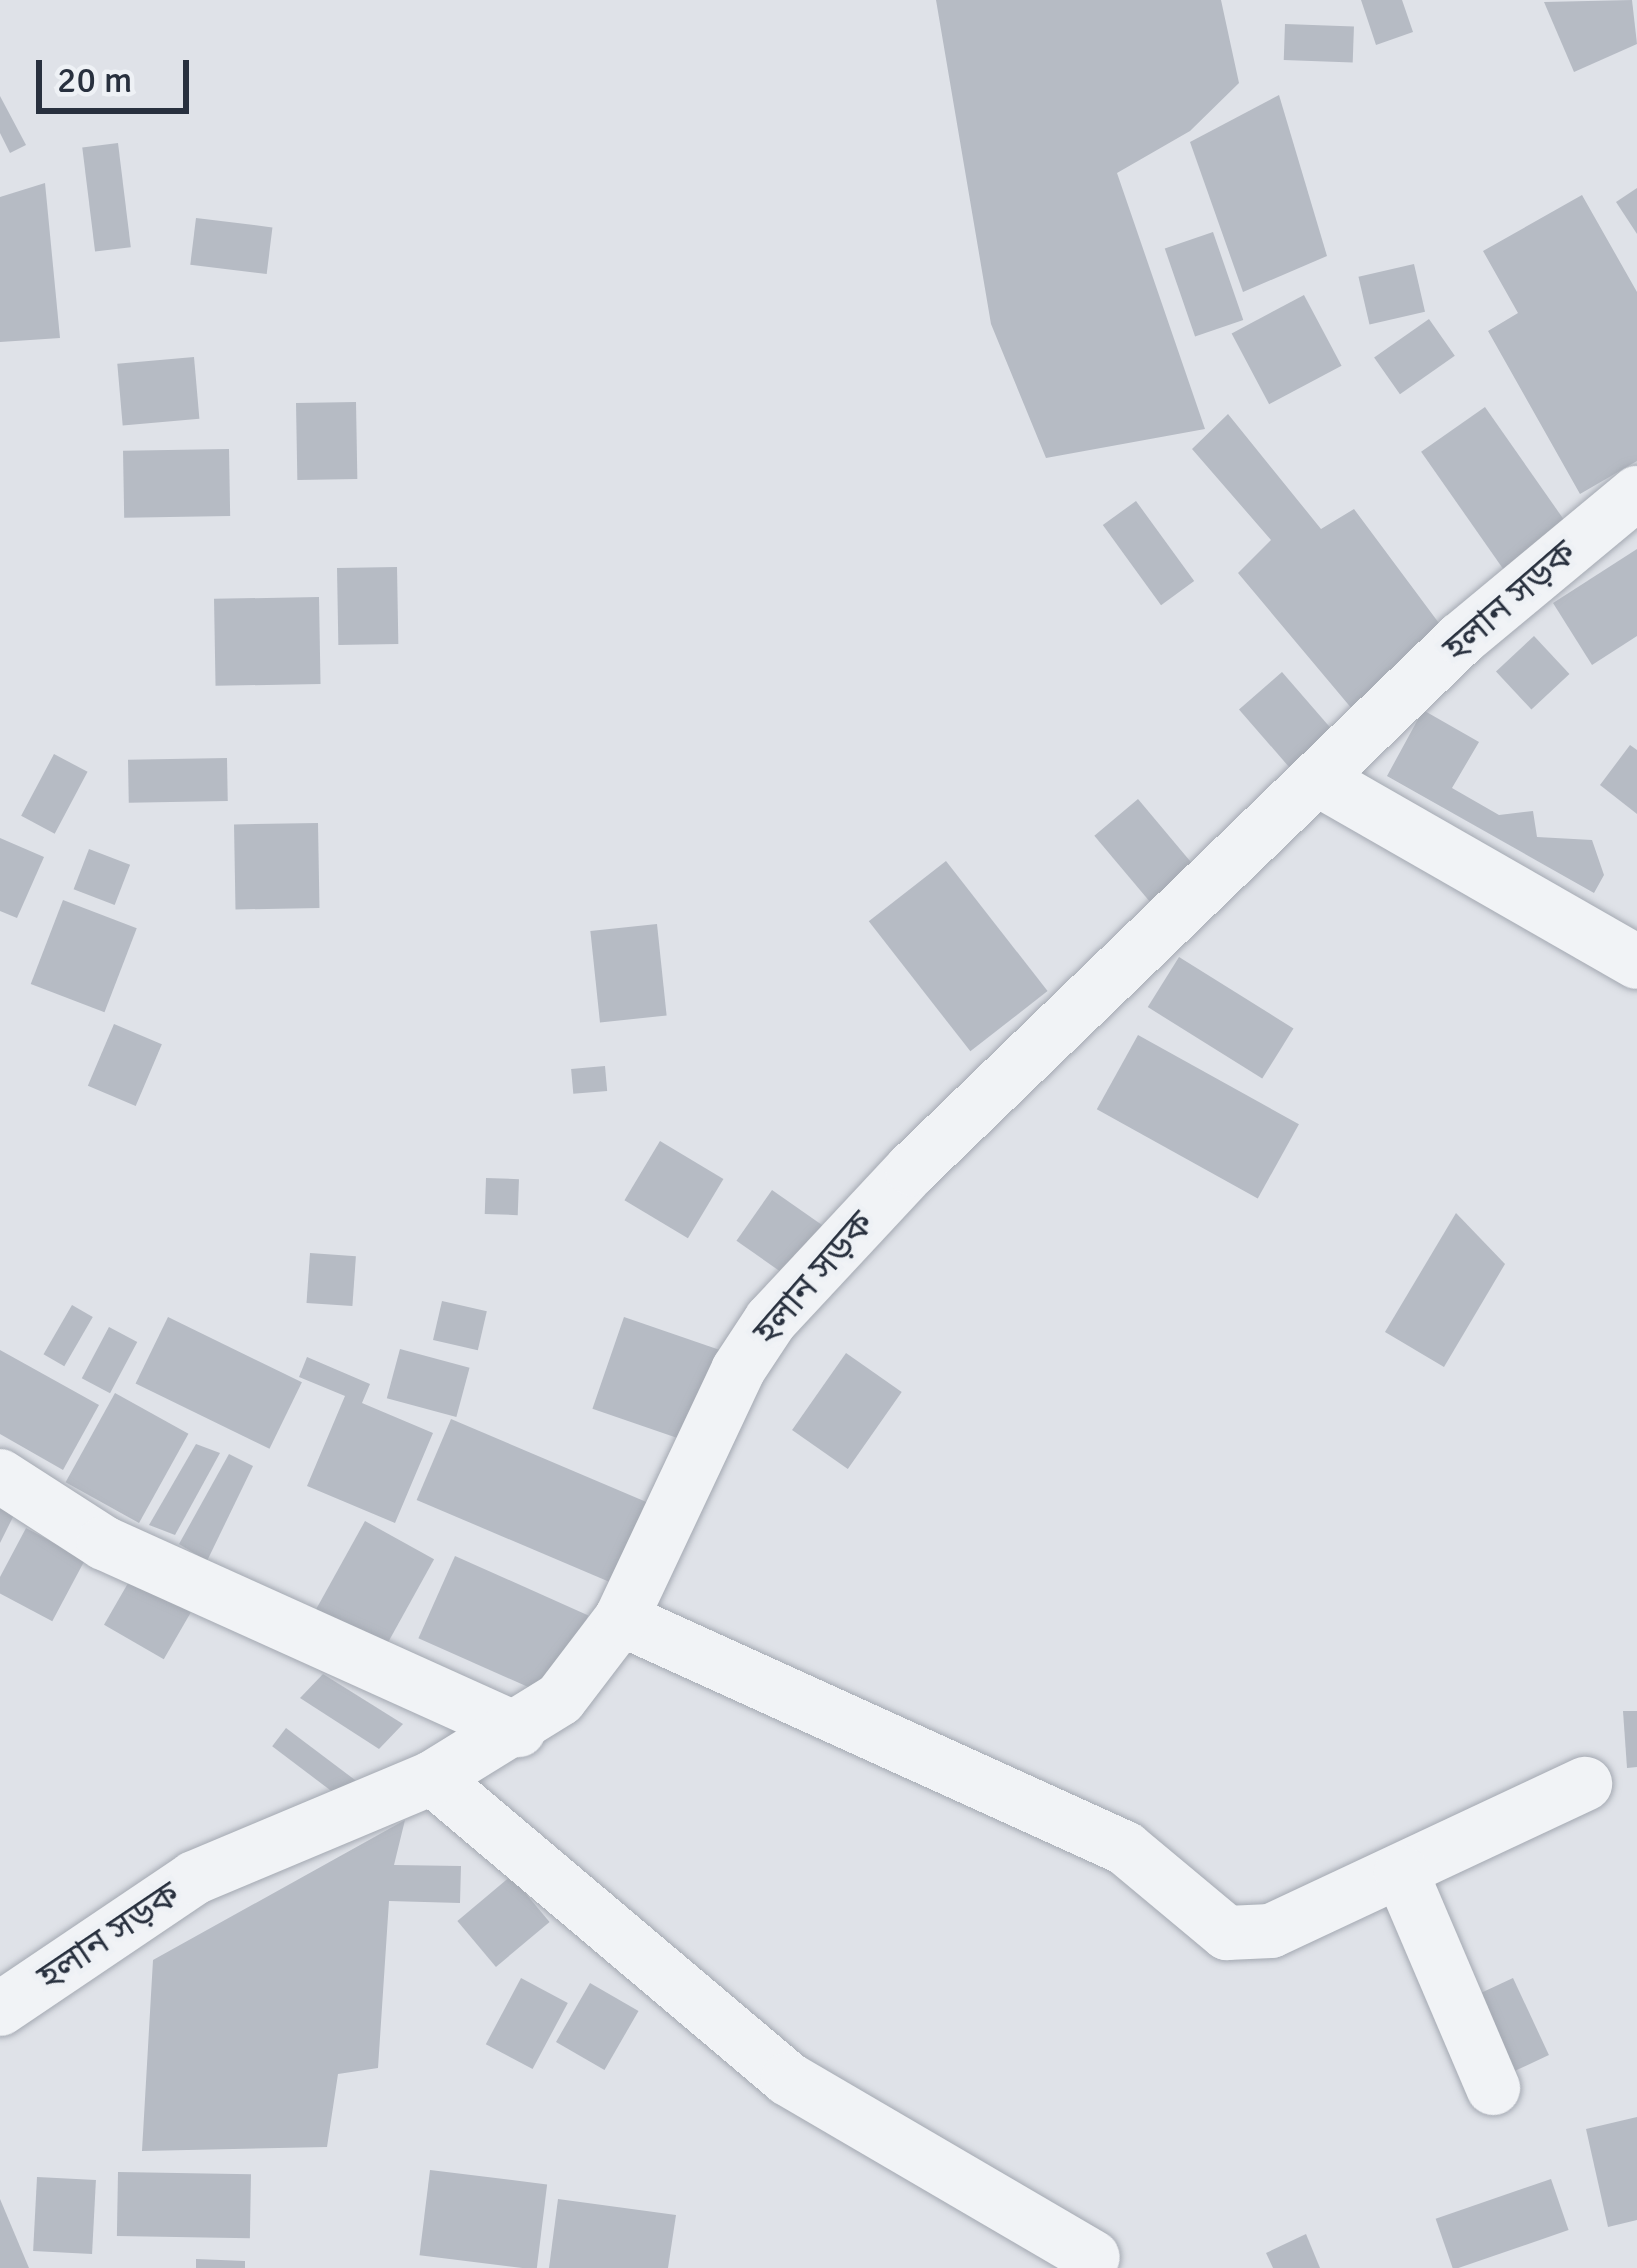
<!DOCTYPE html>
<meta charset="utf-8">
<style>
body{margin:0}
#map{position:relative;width:1637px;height:2268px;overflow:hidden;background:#dfe2e8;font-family:Signika,"Noto Sans Bengali",sans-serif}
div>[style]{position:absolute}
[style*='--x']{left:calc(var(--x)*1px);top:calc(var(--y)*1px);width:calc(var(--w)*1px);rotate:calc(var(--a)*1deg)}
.building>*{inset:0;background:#b6bbc4;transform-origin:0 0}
.roads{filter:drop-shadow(0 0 3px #a4a9b2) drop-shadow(0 0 3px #a4a9b2)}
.minor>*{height:54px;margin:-27px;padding:0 27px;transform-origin:27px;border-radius:27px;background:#f1f3f6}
span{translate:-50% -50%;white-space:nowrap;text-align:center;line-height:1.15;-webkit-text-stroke:10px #eef1f5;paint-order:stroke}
.street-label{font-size:36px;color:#28303e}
.scale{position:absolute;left:36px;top:60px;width:153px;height:54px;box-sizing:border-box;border:6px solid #28303e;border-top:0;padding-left:15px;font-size:36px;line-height:42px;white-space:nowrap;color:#28303e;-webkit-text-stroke:9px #eef1f5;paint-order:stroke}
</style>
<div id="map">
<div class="building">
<div style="clip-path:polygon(936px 0,1221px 0,1239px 83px,1190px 131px,1117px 173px,1205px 429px,1046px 458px,991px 324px)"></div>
<div style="clip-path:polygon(1361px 0,1402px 0,1413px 32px,1376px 45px)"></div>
<div style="clip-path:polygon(1632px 0,1637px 44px,1574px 72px,1544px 2px)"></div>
<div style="left:1285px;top:24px;width:69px;height:36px;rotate:2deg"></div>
<div style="clip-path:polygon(1279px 95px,1327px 256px,1243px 292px,1190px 142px)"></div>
<div style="clip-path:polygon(0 96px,26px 145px,10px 153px,0 133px)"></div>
<div style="left:118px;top:143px;width:105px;height:36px;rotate:83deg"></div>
<div style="clip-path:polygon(45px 183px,60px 338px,0 342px,0 197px)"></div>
<div style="clip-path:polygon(1637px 188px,1637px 234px,1616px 202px)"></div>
<div style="clip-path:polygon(1582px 195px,1637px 292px,1637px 461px,1580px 494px,1488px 331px,1518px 313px,1483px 251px)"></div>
<div style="left:196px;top:218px;width:77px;height:47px;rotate:7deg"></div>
<div style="left:1213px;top:232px;width:93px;height:51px;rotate:71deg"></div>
<div style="left:1414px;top:264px;width:49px;height:57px;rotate:77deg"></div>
<div style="left:1304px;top:295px;width:80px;height:82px;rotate:62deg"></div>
<div style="left:1429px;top:319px;width:45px;height:67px;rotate:55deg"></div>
<div style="left:194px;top:357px;width:62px;height:77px;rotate:85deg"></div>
<div style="left:356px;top:402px;width:77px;height:60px;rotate:89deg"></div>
<div style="left:1485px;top:407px;width:155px;height:78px;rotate:55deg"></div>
<div style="clip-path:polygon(1228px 414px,1321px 529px,1354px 509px,1453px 642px,1363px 722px,1238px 573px,1271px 540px,1192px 449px)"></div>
<div style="left:229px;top:449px;width:67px;height:106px;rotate:89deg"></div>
<div style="left:1136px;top:501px;width:99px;height:41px;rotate:54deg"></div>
<div style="clip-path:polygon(1637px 549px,1637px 636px,1592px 665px,1553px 603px)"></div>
<div style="left:397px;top:567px;width:77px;height:60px;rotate:89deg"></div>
<div style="left:319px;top:597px;width:87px;height:105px;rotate:89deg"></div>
<div style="left:1534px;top:636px;width:52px;height:52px;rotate:47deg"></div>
<div style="left:1282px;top:672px;width:88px;height:57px;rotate:49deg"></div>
<div style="clip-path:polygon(1423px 710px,1479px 742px,1452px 788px,1499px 815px,1533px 811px,1537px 837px,1592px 840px,1604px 875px,1594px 893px,1387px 776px)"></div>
<div style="clip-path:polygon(1630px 745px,1637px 750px,1637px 814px,1600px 785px)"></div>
<div style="left:54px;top:754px;width:38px;height:70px;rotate:28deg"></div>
<div style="left:227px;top:758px;width:43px;height:99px;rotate:89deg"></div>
<div style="left:1138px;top:799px;width:92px;height:57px;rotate:50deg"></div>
<div style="left:318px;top:823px;width:85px;height:84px;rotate:89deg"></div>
<div style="clip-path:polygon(0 838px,44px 857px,17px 918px,0 911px)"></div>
<div style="left:89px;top:849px;width:44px;height:43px;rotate:21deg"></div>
<div style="left:946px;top:861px;width:165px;height:98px;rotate:52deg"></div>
<div style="left:63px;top:900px;width:79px;height:90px;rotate:21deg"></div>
<div style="left:657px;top:924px;width:92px;height:67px;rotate:84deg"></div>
<div style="left:1179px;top:957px;width:135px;height:59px;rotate:32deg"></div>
<div style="left:114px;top:1024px;width:52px;height:67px;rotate:23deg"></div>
<div style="left:1138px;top:1035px;width:184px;height:85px;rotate:29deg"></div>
<div style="left:605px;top:1066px;width:25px;height:34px;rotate:85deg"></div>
<div style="left:660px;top:1141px;width:74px;height:69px;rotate:31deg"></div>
<div style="left:486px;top:1178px;width:33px;height:36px;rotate:2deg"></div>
<div style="left:772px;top:1190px;width:72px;height:62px;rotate:35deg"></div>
<div style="clip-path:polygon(1456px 1213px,1505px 1264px,1444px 1367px,1385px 1332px)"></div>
<div style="left:310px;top:1253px;width:46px;height:50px;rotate:4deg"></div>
<div style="left:442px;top:1301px;width:46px;height:40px;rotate:13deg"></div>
<div style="left:72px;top:1305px;width:24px;height:57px;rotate:30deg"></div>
<div style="left:168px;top:1317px;width:149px;height:74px;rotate:26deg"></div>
<div style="left:624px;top:1317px;width:106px;height:97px;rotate:19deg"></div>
<div style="left:109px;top:1327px;width:32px;height:58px;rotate:28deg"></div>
<div style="left:400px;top:1349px;width:72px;height:51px;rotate:15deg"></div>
<div style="clip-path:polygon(0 1350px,99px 1405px,63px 1470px,0 1434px)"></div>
<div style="left:846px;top:1353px;width:68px;height:94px;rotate:35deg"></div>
<div style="clip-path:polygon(307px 1357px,370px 1384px,362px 1403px,433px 1433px,395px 1523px,307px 1486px,345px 1396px,299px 1377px)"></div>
<div style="left:115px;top:1393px;width:84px;height:102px;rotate:29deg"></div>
<div style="left:451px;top:1419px;width:234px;height:88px;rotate:23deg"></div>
<div style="clip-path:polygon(196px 1444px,220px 1453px,175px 1535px,149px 1525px)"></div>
<div style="clip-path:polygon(229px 1454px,253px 1466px,207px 1561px,179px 1544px)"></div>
<div style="clip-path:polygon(0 1501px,19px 1505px,0 1543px)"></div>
<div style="left:365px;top:1521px;width:79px;height:106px;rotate:29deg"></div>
<div style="left:26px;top:1528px;width:67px;height:70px;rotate:28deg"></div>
<div style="left:455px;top:1556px;width:146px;height:90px;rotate:24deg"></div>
<div style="left:131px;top:1578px;width:69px;height:54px;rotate:30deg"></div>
<div style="clip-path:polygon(323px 1674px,403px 1724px,379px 1749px,300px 1698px)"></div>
<div style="clip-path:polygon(1623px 1711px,1637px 1711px,1637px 1767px,1627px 1768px)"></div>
<div style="left:286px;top:1728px;width:101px;height:23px;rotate:37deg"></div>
<div style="clip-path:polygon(405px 1820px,394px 1865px,461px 1866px,460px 1903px,389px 1901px,378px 2068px,338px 2074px,327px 2147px,142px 2151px,153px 1960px)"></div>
<div style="left:511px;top:1876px;width:60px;height:70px;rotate:50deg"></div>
<div style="left:521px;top:1978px;width:53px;height:75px;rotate:28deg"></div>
<div style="left:1513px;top:1978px;width:85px;height:42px;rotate:65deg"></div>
<div style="left:590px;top:1983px;width:56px;height:68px;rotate:30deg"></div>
<div style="clip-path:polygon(1637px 2117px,1637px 2220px,1608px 2227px,1586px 2129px)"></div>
<div style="left:430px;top:2170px;width:118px;height:86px;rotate:7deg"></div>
<div style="left:118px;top:2172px;width:133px;height:64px;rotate:1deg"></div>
<div style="left:37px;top:2177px;width:59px;height:74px;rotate:3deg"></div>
<div style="left:1551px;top:2179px;width:54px;height:122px;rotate:71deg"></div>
<div style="clip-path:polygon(0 2199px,29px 2268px,0 2268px)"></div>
<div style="clip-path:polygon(558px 2199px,676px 2215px,668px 2268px,549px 2268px)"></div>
<div style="clip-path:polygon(1306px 2234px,1320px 2268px,1273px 2268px,1266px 2253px)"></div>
<div style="clip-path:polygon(196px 2259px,245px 2261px,245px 2268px,196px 2268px)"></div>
</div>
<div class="roads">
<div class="minor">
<div style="--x:1321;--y:781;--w:364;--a:29.8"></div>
<div style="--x:0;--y:1476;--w:124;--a:32.8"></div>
<div style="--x:104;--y:1543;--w:455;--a:24.3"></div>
<div style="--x:621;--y:1619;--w:554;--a:24.44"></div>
<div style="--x:1125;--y:1848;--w:133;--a:39.8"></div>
<div style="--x:1227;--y:1933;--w:44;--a:-2.6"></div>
<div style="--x:1271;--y:1931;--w:347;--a:-25.1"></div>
<div style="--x:432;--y:1778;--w:466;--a:40.2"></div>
<div style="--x:788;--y:2079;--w:353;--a:30.3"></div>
<div style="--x:1401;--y:1872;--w:235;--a:66.9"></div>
<div style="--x:0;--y:2009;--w:234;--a:-34"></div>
<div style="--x:194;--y:1878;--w:258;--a:-22.8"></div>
<div style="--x:432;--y:1778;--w:150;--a:-31.7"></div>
<div style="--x:560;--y:1699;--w:101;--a:-52.7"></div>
<div style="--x:621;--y:1619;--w:275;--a:-64.8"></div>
<div style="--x:738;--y:1370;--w:60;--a:-56.6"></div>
<div style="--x:771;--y:1320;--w:207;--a:-47"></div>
<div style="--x:912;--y:1169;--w:763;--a:-43.99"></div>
<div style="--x:1461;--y:639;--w:229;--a:-39.7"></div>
</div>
</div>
<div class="street-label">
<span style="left:1510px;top:601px;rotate:-41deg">হলান সড়ক</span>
<span style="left:814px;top:1278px;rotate:-49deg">হলান সড়ক</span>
<span style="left:109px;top:1936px;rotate:-34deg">হলান সড়ক</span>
</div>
<div class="scale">20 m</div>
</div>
